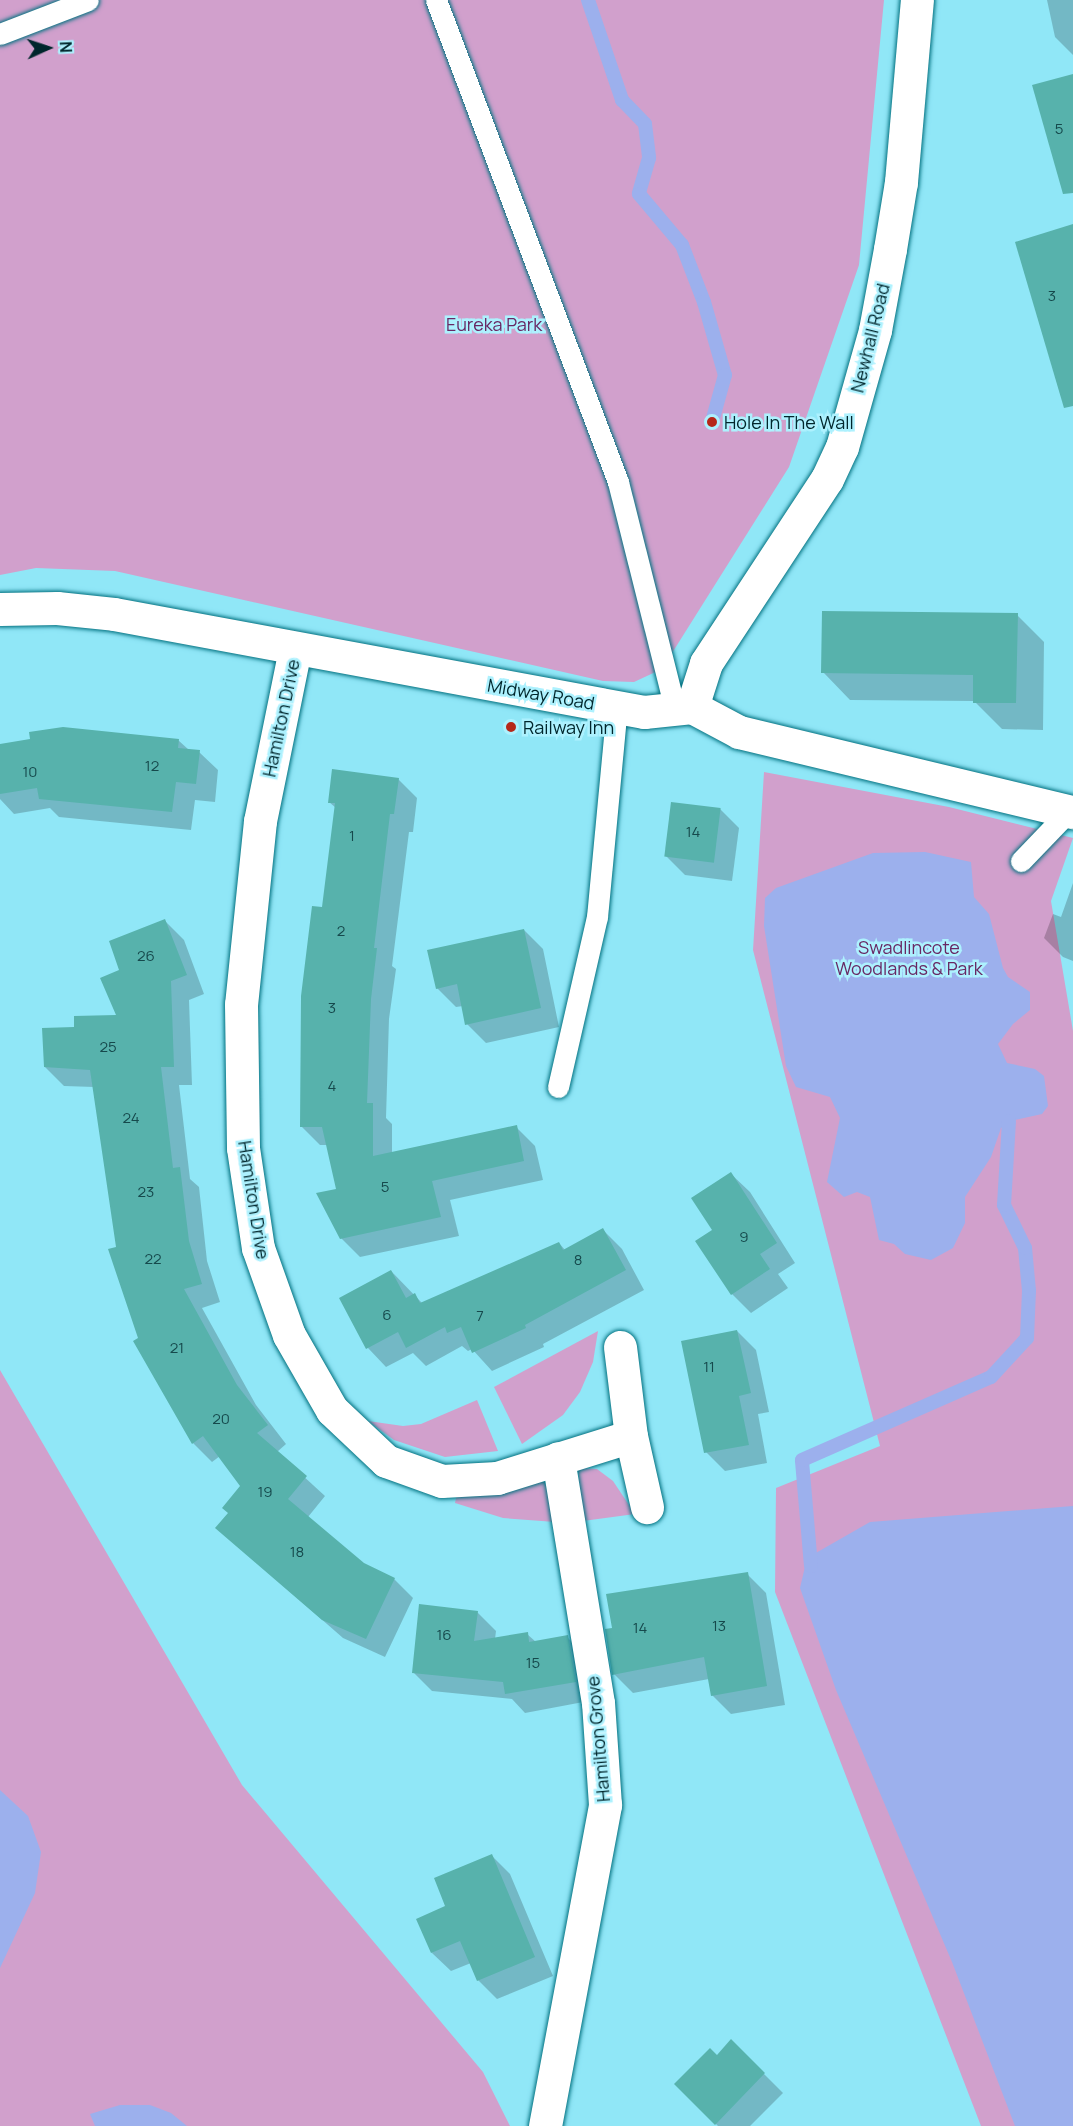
<!DOCTYPE html>
<style>
body{margin:0}
#map{position:relative;width:1073px;height:2126px;overflow:hidden;background:#90e7f7;font-family:Manrope,sans-serif}
div>[style]{position:absolute}
[style*='--x']{left:calc(var(--x)*1px);top:calc(var(--y)*1px);width:calc(var(--w)*1px);rotate:calc(var(--a)*1deg)}
.green>*{inset:0;background:#d1a0cc}
.water>*{inset:0;background:#9cb0ed}
.shadow>*{inset:0;background:#0003}
.stream>*{height:14px;margin:-7px;padding:0 7px;transform-origin:7px;border-radius:7px;background:#9cb0ed}
.building>*{inset:0;background:#57b2ac;transform-origin:0 0}
.roads{filter:drop-shadow(0 0 2px #027180) drop-shadow(0 0 2px #027180)}
.lane>*{height:21px;margin:-10.5px;padding:0 10.5px;transform-origin:10.5px;border-radius:10.5px;background:#fff}
.street>*{height:33px;margin:-16.5px;padding:0 16.5px;transform-origin:16.5px;border-radius:16.5px;background:#fff}
.secondary>*{height:33px;margin:-16.5px;padding:0 16.5px;transform-origin:16.5px;border-radius:16.5px;background:#fff}
.dots>*{width:16px;height:16px;translate:-50% -50%;box-sizing:border-box;border:3px solid #adf1fe;border-radius:50%}
span{translate:-50% -50%;white-space:nowrap;text-align:center;line-height:1.15;-webkit-text-stroke:5px #adf1fe;paint-order:stroke}
.number-label{font-size:15px;color:#16494c}
.number-label span{-webkit-text-stroke-width:0}
.park-label{font-size:18px;color:#682864}
.street-label{font-size:18px;color:#00262c}
.poi-label{font-size:18px;color:#00262c}
.left{translate:0 -50%;text-align:left}
.north{position:absolute;left:18px;top:18px;width:60px;height:60px;-webkit-text-stroke:4px #adf1fe;paint-order:stroke;rotate:87deg;font-size:16px;font-weight:700;line-height:24px;text-align:center;color:#00262c}
.north::after{content:'';display:block;margin:auto;width:21px;height:27px;background:#00262c;clip-path:polygon(50% 0,100% 100%,50% 72%,0 100%)}
</style>
<div id="map">
<div class="green">
<div style="clip-path:polygon(0 0,884px 0,859px 265px,789px 467px,662px 669px,634px 682px,603px 681px,115px 571px,36px 568px,0 575px)"></div>
<div style="clip-path:polygon(764px 772px,949px 807px,1073px 838px,1051px 901px,1073px 1031px,1073px 2126px,981px 2126px,775px 1592px,776px 1488px,880px 1446px,753px 950px)"></div>
<div style="clip-path:polygon(598px 1331px,593px 1362px,580px 1392px,563px 1415px,522px 1444px,494px 1387px)"></div>
<div style="clip-path:polygon(0 1370px,242px 1785px,483px 2072px,510px 2126px,0 2126px)"></div>
<div style="clip-path:polygon(477px 1400px,498px 1451px,445px 1457px,394px 1440px,368px 1421px,403px 1426px,421px 1424px)"></div>
<div style="clip-path:polygon(578px 1468px,597px 1469px,613px 1481px,635px 1514px,583px 1521px)"></div>
<div style="clip-path:polygon(537px 1476px,545px 1483px,555px 1522px,503px 1518px,455px 1503px,458px 1489px)"></div>
</div>
<div class="water">
<div style="clip-path:polygon(925px 852px,971px 862px,974px 897px,989px 914px,1003px 968px,1008px 977px,1030px 992px,1030px 1010px,1013px 1024px,998px 1044px,1007px 1063px,1035px 1069px,1044px 1076px,1048px 1106px,1042px 1114px,1010px 1121px,1001px 1128px,991px 1157px,965px 1197px,965px 1223px,953px 1248px,931px 1260px,905px 1254px,894px 1244px,879px 1240px,870px 1197px,857px 1192px,844px 1197px,827px 1182px,840px 1118px,830px 1097px,796px 1087px,786px 1066px,764px 926px,765px 898px,776px 888px,873px 853px)"></div>
<div style="clip-path:polygon(1073px 1506px,1073px 2126px,1015px 2126px,952px 1962px,836px 1690px,800px 1588px,807px 1558px,870px 1522px)"></div>
<div style="clip-path:polygon(0 1790px,28px 1816px,41px 1852px,35px 1893px,0 1968px)"></div>
<div style="clip-path:polygon(120px 2105px,150px 2105px,171px 2113px,187px 2126px,95px 2126px,90px 2114px)"></div>
</div>
<div class="shadow">
<div style="clip-path:polygon(1047px 0,1073px 0,1073px 55px,1055px 37px)"></div>
<div style="clip-path:polygon(1017px 615px,1044px 642px,1043px 730px,1002px 729px,974px 701px,850px 700px,823px 672px)"></div>
<div style="clip-path:polygon(31px 740px,178px 740px,189px 750px,199px 752px,218px 770px,215px 802px,195px 800px,191px 830px,59px 817px,50px 808px,14px 814px,0 799px,0 745px)"></div>
<div style="clip-path:polygon(398px 779px,417px 798px,413px 832px,409px 832px,392px 966px,396px 969px,389px 1019px,386px 1118px,392px 1124px,392px 1153px,516px 1127px,535px 1146px,543px 1180px,450px 1200px,459px 1236px,360px 1257px,341px 1238px,338px 1190px,327px 1145px,320px 1145px,301px 1126px,336px 808px,329px 802px)"></div>
<div style="clip-path:polygon(720px 809px,739px 828px,732px 881px,685px 875px,666px 856px)"></div>
<div style="clip-path:polygon(1073px 883px,1073px 961px,1063px 957px,1044px 938px,1053px 914px,1061px 917px)"></div>
<div style="clip-path:polygon(165px 921px,184px 940px,204px 994px,189px 1000px,192px 1085px,179px 1085px,190px 1179px,199px 1187px,207px 1261px,220px 1302px,202px 1308px,256px 1405px,286px 1444px,277px 1452px,325px 1496px,308px 1517px,363px 1564px,394px 1579px,413px 1598px,385px 1657px,343px 1638px,217px 1528px,229px 1514px,242px 1486px,220px 1456px,212px 1462px,193px 1443px,135px 1341px,140px 1339px,94px 1087px,64px 1086px,45px 1067px,75px 1029px,118px 1016px,121px 971px)"></div>
<div style="clip-path:polygon(524px 930px,543px 949px,559px 1027px,486px 1043px,467px 1024px,463px 1006px,456px 1007px,437px 988px)"></div>
<div style="clip-path:polygon(731px 1174px,750px 1192px,795px 1263px,778px 1274px,788px 1288px,751px 1313px,732px 1294px)"></div>
<div style="clip-path:polygon(603px 1230px,622px 1249px,644px 1290px,543px 1344px,544px 1347px,492px 1371px,472px 1349px,468px 1351px,462px 1346px,426px 1366px,413px 1353px,386px 1367px,368px 1348px,391px 1271px,422px 1303px,559px 1243px,565px 1250px)"></div>
<div style="clip-path:polygon(737px 1331px,756px 1350px,769px 1412px,758px 1414px,767px 1463px,725px 1471px,706px 1452px)"></div>
<div style="clip-path:polygon(747px 1574px,766px 1593px,785px 1705px,731px 1714px,712px 1695px,709px 1679px,633px 1693px,614px 1674px)"></div>
<div style="clip-path:polygon(477px 1612px,496px 1631px,495px 1639px,527px 1634px,536px 1642px,567px 1637px,586px 1656px,594px 1700px,525px 1713px,512px 1699px,432px 1691px,413px 1672px)"></div>
<div style="clip-path:polygon(491px 1855px,510px 1874px,553px 1976px,497px 1999px,478px 1980px,471px 1963px,451px 1971px,432px 1953px,447px 1907px)"></div>
<div style="clip-path:polygon(731px 2041px,783px 2093px,750px 2126px,718px 2126px,676px 2084px,717px 2057px)"></div>
</div>
<div class="stream">
<div style="--x:588;--y:0;--w:106;--a:71.2"></div>
<div style="--x:622;--y:100;--w:33;--a:46"></div>
<div style="--x:645;--y:124;--w:34;--a:83"></div>
<div style="--x:649;--y:158;--w:37;--a:106"></div>
<div style="--x:639;--y:194;--w:67;--a:49.9"></div>
<div style="--x:682;--y:245;--w:61;--a:68.9"></div>
<div style="--x:704;--y:302;--w:76;--a:74"></div>
<div style="--x:725;--y:375;--w:49;--a:105.5"></div>
<div style="--x:811;--y:1566;--w:106;--a:-94.9"></div>
<div style="--x:802;--y:1460;--w:206;--a:-23.7"></div>
<div style="--x:991;--y:1377;--w:53;--a:-47.3"></div>
<div style="--x:1027;--y:1338;--w:47;--a:-87.6"></div>
<div style="--x:1029;--y:1291;--w:43;--a:-95.3"></div>
<div style="--x:1025;--y:1248;--w:48;--a:-116"></div>
<div style="--x:1004;--y:1205;--w:84;--a:-86.6"></div>
</div>
<div class="building">
<div style="clip-path:polygon(1073px 74px,1073px 193px,1063px 194px,1032px 85px)"></div>
<div style="clip-path:polygon(1073px 224px,1073px 406px,1064px 408px,1015px 242px)"></div>
<div style="clip-path:polygon(822px 611px,1018px 613px,1016px 703px,973px 703px,973px 675px,821px 673px)"></div>
<div style="clip-path:polygon(63px 727px,179px 739px,178px 748px,200px 750px,196px 784px,176px 782px,172px 812px,39px 799px,37px 788px,0 794px,0 744px,30px 739px,29px 732px)"></div>
<div style="clip-path:polygon(332px 769px,399px 778px,394px 814px,390px 814px,374px 948px,377px 948px,371px 999px,367px 1103px,373px 1103px,373px 1156px,517px 1125px,524px 1161px,432px 1181px,441px 1217px,340px 1239px,316px 1193px,336px 1189px,322px 1127px,300px 1127px,301px 996px,312px 906px,322px 907px,335px 803px,328px 803px)"></div>
<div style="left:671px;top:802px;width:50px;height:55px;rotate:7deg"></div>
<div style="clip-path:polygon(165px 919px,187px 975px,171px 981px,174px 1067px,161px 1067px,173px 1168px,180px 1167px,189px 1241px,202px 1284px,184px 1289px,237px 1385px,268px 1425px,257px 1433px,307px 1476px,288px 1499px,364px 1563px,395px 1578px,366px 1639px,322px 1620px,215px 1528px,228px 1513px,222px 1508px,240px 1486px,203px 1436px,192px 1444px,133px 1341px,138px 1338px,108px 1249px,116px 1247px,90px 1070px,44px 1067px,42px 1028px,74px 1027px,74px 1016px,116px 1015px,100px 978px,119px 970px,109px 941px)"></div>
<div style="clip-path:polygon(524px 929px,541px 1008px,465px 1025px,457px 984px,436px 989px,427px 950px)"></div>
<div style="clip-path:polygon(731px 1172px,777px 1243px,760px 1254px,770px 1269px,731px 1295px,695px 1241px,712px 1230px,691px 1198px)"></div>
<div style="clip-path:polygon(603px 1228px,626px 1270px,525px 1325px,526px 1328px,472px 1353px,461px 1327px,447px 1333px,445px 1327px,406px 1348px,398px 1332px,366px 1349px,339px 1298px,391px 1270px,406px 1298px,415px 1293px,420px 1303px,559px 1242px,563px 1250px)"></div>
<div style="clip-path:polygon(737px 1330px,751px 1393px,739px 1396px,749px 1445px,704px 1453px,681px 1341px)"></div>
<div style="clip-path:polygon(748px 1572px,767px 1686px,711px 1696px,704px 1657px,612px 1675px,605px 1629px,612px 1628px,606px 1594px)"></div>
<div style="clip-path:polygon(419px 1604px,478px 1611px,474px 1641px,528px 1632px,529px 1642px,568px 1635px,576px 1682px,505px 1694px,503px 1682px,412px 1673px)"></div>
<div style="clip-path:polygon(492px 1854px,535px 1957px,477px 1981px,460px 1941px,431px 1953px,416px 1919px,445px 1906px,434px 1878px)"></div>
<div style="clip-path:polygon(731px 2039px,765px 2073px,715px 2125px,674px 2084px,710px 2048px,717px 2055px)"></div>
</div>
<div class="roads">
<div class="lane">
<div style="--x:436;--y:0;--w:515;--a:69.31"></div>
<div style="--x:618;--y:482;--w:234;--a:75.9"></div>
<div style="--x:0;--y:34;--w:94;--a:-21.1"></div>
<div style="--x:1021;--y:861;--w:69;--a:-46.2"></div>
<div style="--x:558;--y:1087;--w:174;--a:-77.1"></div>
<div style="--x:597;--y:917;--w:211;--a:-84.6"></div>
</div>
<div class="street">
<div style="--x:295;--y:649;--w:176;--a:101.5"></div>
<div style="--x:260;--y:821;--w:184;--a:95.9"></div>
<div style="--x:241;--y:1004;--w:144;--a:89.2"></div>
<div style="--x:243;--y:1148;--w:101;--a:81.5"></div>
<div style="--x:258;--y:1248;--w:92;--a:70.4"></div>
<div style="--x:289;--y:1335;--w:86;--a:60.2"></div>
<div style="--x:332;--y:1410;--w:74;--a:43.4"></div>
<div style="--x:386;--y:1461;--w:59;--a:19.7"></div>
<div style="--x:442;--y:1481;--w:55;--a:-3.1"></div>
<div style="--x:497;--y:1478;--w:140;--a:-17.4"></div>
<div style="--x:620;--y:1347;--w:90;--a:83"></div>
<div style="--x:631;--y:1436;--w:73;--a:77.3"></div>
<div style="--x:545;--y:2126;--w:327;--a:-79.4"></div>
<div style="--x:605;--y:1805;--w:102;--a:-93.9"></div>
<div style="--x:598;--y:1703;--w:248;--a:-99.3"></div>
</div>
<div class="secondary">
<div style="--x:0;--y:609;--w:57;--a:-1"></div>
<div style="--x:57;--y:608;--w:57;--a:6"></div>
<div style="--x:114;--y:614;--w:539;--a:10.48"></div>
<div style="--x:644;--y:712;--w:48;--a:-5.9"></div>
<div style="--x:692;--y:707;--w:53;--a:28"></div>
<div style="--x:739;--y:732;--w:343;--a:13.5"></div>
<div style="--x:692;--y:707;--w:46;--a:-72.3"></div>
<div style="--x:706;--y:663;--w:220;--a:-56.7"></div>
<div style="--x:827;--y:479;--w:35;--a:-65"></div>
<div style="--x:842;--y:447;--w:122;--a:-74.2"></div>
<div style="--x:875;--y:330;--w:82;--a:-79.5"></div>
<div style="--x:890;--y:249;--w:68;--a:-80.7"></div>
<div style="--x:901;--y:182;--w:183;--a:-85"></div>
</div>
</div>
<div class="dots">
<div style="left:712px;top:422px;background:#b52719"></div>
<div style="left:511px;top:727px;background:#b52719"></div>
</div>
<div class="number-label">
<span style="left:1059px;top:129px">5</span>
<span style="left:1052px;top:296px">3</span>
<span style="left:152px;top:766px">12</span>
<span style="left:30px;top:772px">10</span>
<span style="left:693px;top:832px">14</span>
<span style="left:352px;top:836px">1</span>
<span style="left:341px;top:931px">2</span>
<span style="left:146px;top:956px">26</span>
<span style="left:332px;top:1008px">3</span>
<span style="left:108px;top:1047px">25</span>
<span style="left:332px;top:1086px">4</span>
<span style="left:131px;top:1118px">24</span>
<span style="left:385px;top:1187px">5</span>
<span style="left:146px;top:1192px">23</span>
<span style="left:744px;top:1237px">9</span>
<span style="left:153px;top:1259px">22</span>
<span style="left:578px;top:1260px">8</span>
<span style="left:387px;top:1315px">6</span>
<span style="left:480px;top:1316px">7</span>
<span style="left:177px;top:1348px">21</span>
<span style="left:709px;top:1367px">11</span>
<span style="left:221px;top:1419px">20</span>
<span style="left:265px;top:1492px">19</span>
<span style="left:297px;top:1552px">18</span>
<span style="left:719px;top:1626px">13</span>
<span style="left:640px;top:1628px">14</span>
<span style="left:444px;top:1635px">16</span>
<span style="left:533px;top:1663px">15</span>
</div>
<div class="park-label">
<span style="left:494px;top:324px">Eureka Park</span>
<span style="left:909px;top:958px">Swadlincote<br>Woodlands &amp; Park</span>
</div>
<div class="street-label">
<span style="left:870px;top:338px;rotate:-76deg">Newhall Road</span>
<span style="left:541px;top:694px;rotate:10deg">Midway Road</span>
<span style="left:281px;top:718px;rotate:-78deg">Hamilton Drive</span>
<span style="left:254px;top:1200px;rotate:81deg">Hamilton Drive</span>
<span style="left:598px;top:1739px;rotate:-95deg">Hamilton Grove</span>
</div>
<div class="poi-label">
<span class="left" style="left:724px;top:422px">Hole In The Wall</span>
<span class="left" style="left:523px;top:727px">Railway Inn</span>
</div>
<div class="north">N</div>
</div>
